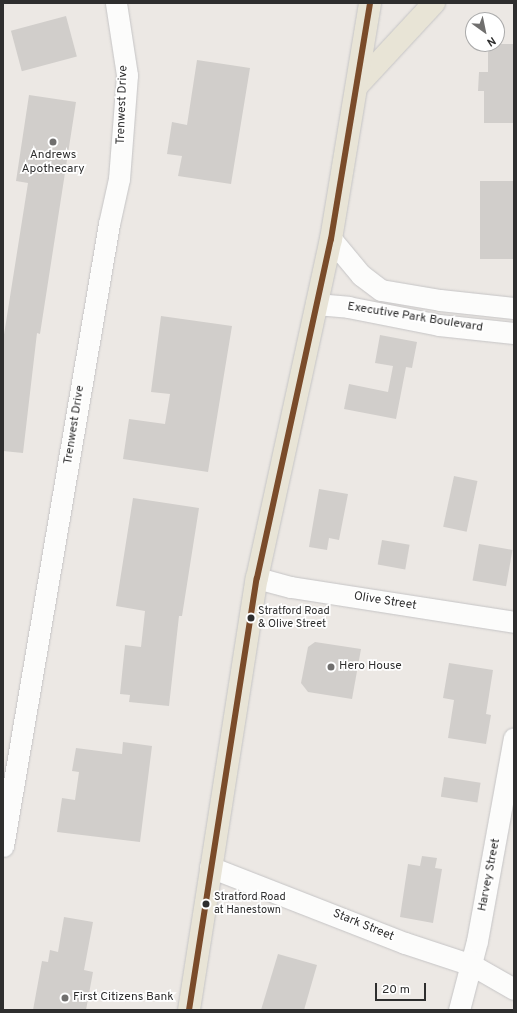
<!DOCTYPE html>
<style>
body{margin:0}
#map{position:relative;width:517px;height:1013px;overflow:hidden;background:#ece8e4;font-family:Overpass,sans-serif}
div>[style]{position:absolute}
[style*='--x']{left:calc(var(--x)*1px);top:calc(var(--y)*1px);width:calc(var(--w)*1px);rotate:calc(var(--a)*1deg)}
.building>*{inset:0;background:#d1cecb;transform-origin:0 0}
.roads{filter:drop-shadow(0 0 1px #c5c4c5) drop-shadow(0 0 1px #c5c4c5)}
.minor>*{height:21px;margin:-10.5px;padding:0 10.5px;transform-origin:10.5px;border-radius:10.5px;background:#fcfcfb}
.major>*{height:22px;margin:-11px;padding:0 11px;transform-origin:11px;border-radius:11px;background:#e8e4d6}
.bus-1>*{height:6px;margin:-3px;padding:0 3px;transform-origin:3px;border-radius:3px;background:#7a4b2a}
.dots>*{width:11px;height:11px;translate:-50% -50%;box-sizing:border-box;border:2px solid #fff;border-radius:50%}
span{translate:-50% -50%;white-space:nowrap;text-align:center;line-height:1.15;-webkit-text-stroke:3.5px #fff;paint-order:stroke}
.bus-label{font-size:11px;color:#2e2e2e}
.left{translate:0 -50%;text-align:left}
.street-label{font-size:12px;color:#2e2e2e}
.poi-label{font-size:12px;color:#2e2e2e}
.frame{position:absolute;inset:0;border:4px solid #2e2e2e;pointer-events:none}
.north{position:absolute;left:465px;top:12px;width:40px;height:40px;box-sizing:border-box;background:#fff;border:1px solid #ababab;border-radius:50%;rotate:147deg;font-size:11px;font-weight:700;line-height:16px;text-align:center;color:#2e2e2e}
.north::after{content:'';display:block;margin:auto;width:14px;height:18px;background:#706f6e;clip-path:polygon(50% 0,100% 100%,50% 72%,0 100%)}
.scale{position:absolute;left:375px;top:983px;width:51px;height:18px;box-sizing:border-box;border:2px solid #2e2e2e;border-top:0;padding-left:5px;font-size:12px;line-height:14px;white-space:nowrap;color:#2e2e2e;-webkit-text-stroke:3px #fff;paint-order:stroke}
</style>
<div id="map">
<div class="building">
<div style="left:66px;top:16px;width:42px;height:57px;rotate:75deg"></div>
<div style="clip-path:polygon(488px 44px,514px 44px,514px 123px,484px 123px,484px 91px,478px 91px,479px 72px,488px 72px)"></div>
<div style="clip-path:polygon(197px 60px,250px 68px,231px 184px,178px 176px,182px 156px,167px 154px,172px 122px,187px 125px)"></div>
<div style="clip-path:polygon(29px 95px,76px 102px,40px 334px,37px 333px,23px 453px,3px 451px,3px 341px,28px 183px,16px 181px)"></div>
<div style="left:480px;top:181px;width:34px;height:78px"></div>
<div style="clip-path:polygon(161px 316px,232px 326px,208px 472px,123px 459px,129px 419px,165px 424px,170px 394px,151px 392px)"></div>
<div style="clip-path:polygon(380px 335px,417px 342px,412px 368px,406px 367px,396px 419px,344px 409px,349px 384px,388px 392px,393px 366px,375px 363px)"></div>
<div style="left:454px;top:476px;width:24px;height:52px;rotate:12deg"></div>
<div style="clip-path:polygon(319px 489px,348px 494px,339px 540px,329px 538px,327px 550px,309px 547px)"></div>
<div style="clip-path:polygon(133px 498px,199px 508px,182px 616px,179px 616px,169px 706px,129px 702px,130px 695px,120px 694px,125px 645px,141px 647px,145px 611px,116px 606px)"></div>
<div style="left:382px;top:540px;width:28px;height:25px;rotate:10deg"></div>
<div style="left:479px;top:544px;width:34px;height:37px;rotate:10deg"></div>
<div style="clip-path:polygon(315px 642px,361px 649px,352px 699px,308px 692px,301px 683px,308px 647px)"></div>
<div style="clip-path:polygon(449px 663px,493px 670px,486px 714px,491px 715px,486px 744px,448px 738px,454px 700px,443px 698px)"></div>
<div style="clip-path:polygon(123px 742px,152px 746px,140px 842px,57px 832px,62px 798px,75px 800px,79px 772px,72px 771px,76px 748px,122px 754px)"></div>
<div style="left:444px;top:777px;width:37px;height:20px;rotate:9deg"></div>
<div style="clip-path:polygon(422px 856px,437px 858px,435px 868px,442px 869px,433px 923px,400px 917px,408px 864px,420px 866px)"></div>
<div style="clip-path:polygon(64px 917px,93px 922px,84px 970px,93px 972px,86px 1010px,33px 1010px,42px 961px,48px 962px,50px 950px,58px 952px)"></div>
<div style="clip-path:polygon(278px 954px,317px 965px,304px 1010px,261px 1010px)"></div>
</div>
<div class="roads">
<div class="minor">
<div style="--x:331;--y:239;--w:47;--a:50.2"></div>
<div style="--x:361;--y:275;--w:25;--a:37"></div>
<div style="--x:381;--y:290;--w:60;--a:9.6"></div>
<div style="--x:440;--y:300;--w:74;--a:6.2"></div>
<div style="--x:316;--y:304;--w:32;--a:5"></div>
<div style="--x:348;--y:307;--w:93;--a:11.2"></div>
<div style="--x:439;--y:325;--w:75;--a:6.1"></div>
<div style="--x:257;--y:578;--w:35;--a:15"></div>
<div style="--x:291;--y:587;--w:226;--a:8.9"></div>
<div style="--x:3;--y:846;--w:631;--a:-80.33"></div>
<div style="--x:109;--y:224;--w:46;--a:-77.5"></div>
<div style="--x:119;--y:179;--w:104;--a:-85.6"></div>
<div style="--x:127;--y:75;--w:73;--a:-98.7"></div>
<div style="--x:210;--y:867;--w:209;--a:21.3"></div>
<div style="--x:405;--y:943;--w:71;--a:18.2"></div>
<div style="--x:472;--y:965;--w:48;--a:29.7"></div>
<div style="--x:459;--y:1010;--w:71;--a:-75.4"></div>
<div style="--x:477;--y:941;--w:206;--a:-79.7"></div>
</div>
<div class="major">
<div style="--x:358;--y:85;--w:112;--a:-47.2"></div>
<div style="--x:189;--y:1010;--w:437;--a:-81.1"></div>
<div style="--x:257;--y:578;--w:347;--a:-77.7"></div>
<div style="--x:331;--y:239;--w:239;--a:-80.6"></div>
</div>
</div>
<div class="bus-1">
<div style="--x:189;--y:1010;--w:437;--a:-81.1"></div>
<div style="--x:257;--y:578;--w:347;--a:-77.7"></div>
<div style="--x:331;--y:239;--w:239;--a:-80.6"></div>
</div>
<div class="dots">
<div style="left:53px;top:142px;background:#706f6e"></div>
<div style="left:251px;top:618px;background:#2e2e2e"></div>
<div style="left:331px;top:667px;background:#706f6e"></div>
<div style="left:206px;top:904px;background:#2e2e2e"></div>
<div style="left:65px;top:998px;background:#706f6e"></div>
</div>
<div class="bus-label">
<span class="left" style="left:258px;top:618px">Stratford Road<br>&amp; Olive Street</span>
<span class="left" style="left:214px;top:904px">Stratford Road<br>at Hanestown</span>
</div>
<div class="street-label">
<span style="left:123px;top:105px;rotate:-88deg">Trenwest Drive</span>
<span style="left:415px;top:318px;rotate:9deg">Executive Park Boulevard</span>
<span style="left:75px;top:425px;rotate:-81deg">Trenwest Drive</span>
<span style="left:385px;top:602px;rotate:9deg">Olive Street</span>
<span style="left:490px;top:875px;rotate:-79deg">Harvey Street</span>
<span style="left:363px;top:926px;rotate:22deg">Stark Street</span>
</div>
<div class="poi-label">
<span style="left:53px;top:163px">Andrews<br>Apothecary</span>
<span class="left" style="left:339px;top:667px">Hero House</span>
<span class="left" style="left:73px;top:998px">First Citizens Bank</span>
</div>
<div class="frame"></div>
<div class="north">N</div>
<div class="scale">20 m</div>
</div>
